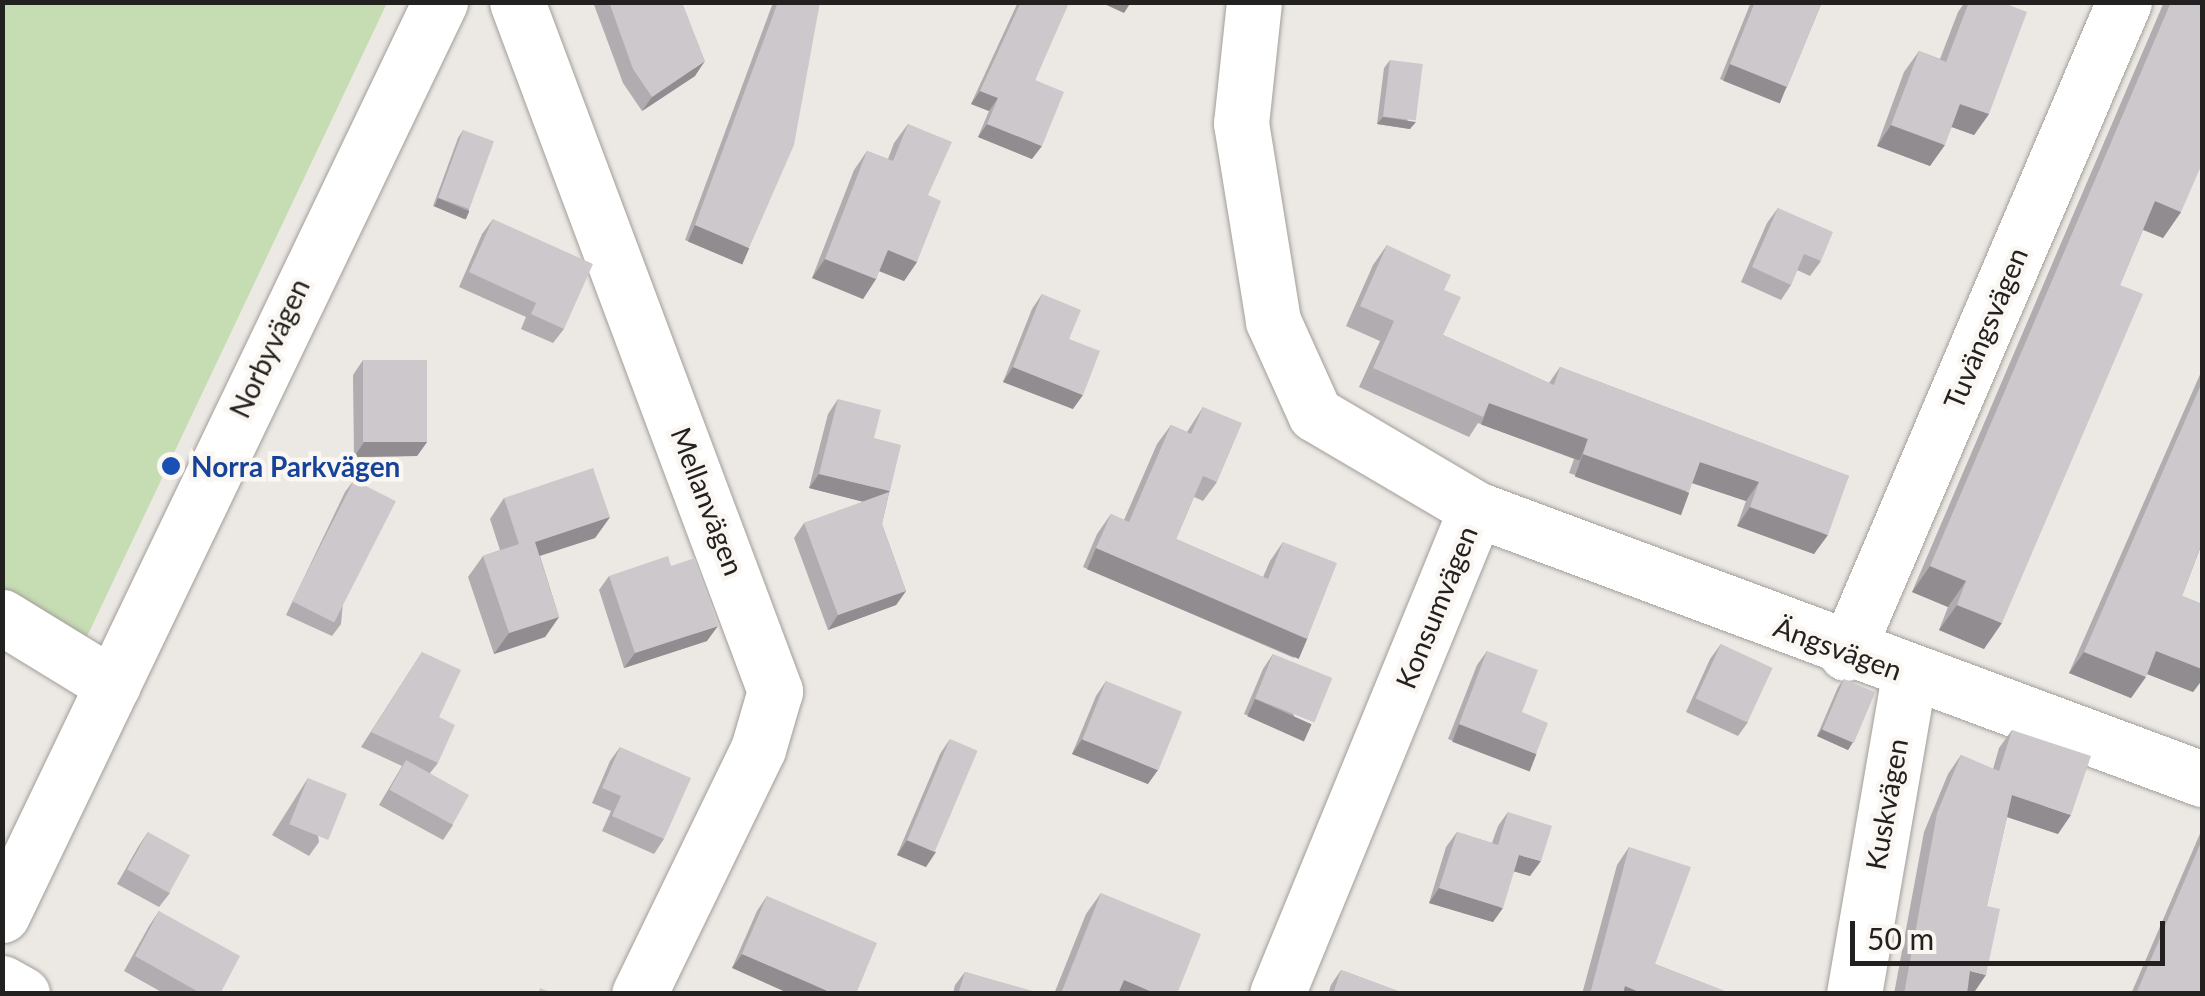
<!DOCTYPE html>
<meta charset="utf-8">
<style>
body{margin:0}
#map{position:relative;width:2205px;height:996px;overflow:hidden;background:#ece9e4;font-family:Lato,sans-serif}
div>[style]{position:absolute}
[style*='--x']{left:calc(var(--x)*1px);top:calc(var(--y)*1px);width:calc(var(--w)*1px);rotate:calc(var(--a)*1deg)}
.green>*{inset:0;background:#c6dcb3}
.roads{filter:drop-shadow(0 0 2px #a29e9a) drop-shadow(0 0 2px #a29e9a)}
.minor>*{height:55px;margin:-27.5px;padding:0 27.5px;transform-origin:27.5px;border-radius:27.5px;background:#fff}
.wall>*{inset:0;background:#b0acaf}
.shaded-wall>*{inset:0;background:#908c8f;transform-origin:0 0}
.building>*{inset:0;background:#cdc8cc;transform-origin:0 0}
.dots>*{width:28px;height:28px;translate:-50% -50%;box-sizing:border-box;border:5px solid #faf6f1;border-radius:50%}
span{translate:-50% -50%;white-space:nowrap;text-align:center;line-height:1.15;-webkit-text-stroke:9px #faf6f1;paint-order:stroke}
.street-label{font-size:28px;color:#23211f}
.transit-label{font-size:28px;color:#164399;font-weight:700}
.left{translate:0 -50%;text-align:left}
.frame{position:absolute;inset:0;border:5px solid #23211f;pointer-events:none}
.scale{position:absolute;left:1850px;top:921px;width:315px;height:45px;box-sizing:border-box;border:5px solid #23211f;border-top:0;padding-left:12px;font-size:30px;line-height:35px;white-space:nowrap;color:#23211f;-webkit-text-stroke:8px #faf6f1;paint-order:stroke}
</style>
<div id="map">
<div class="green">
<div style="clip-path:polygon(2px 3px,387px 3px,83px 645px,3px 617px)"></div>
</div>
<div class="roads">
<div class="minor">
<div style="--x:517;--y:2;--w:736;--a:69.47"></div>
<div style="--x:775;--y:691;--w:60;--a:106.3"></div>
<div style="--x:758;--y:749;--w:272;--a:115.9"></div>
<div style="--x:1254;--y:2;--w:122;--a:96.1"></div>
<div style="--x:1241;--y:123;--w:201;--a:80.8"></div>
<div style="--x:1273;--y:321;--w:102;--a:65.7"></div>
<div style="--x:1315;--y:414;--w:187;--a:30.5"></div>
<div style="--x:1476;--y:509;--w:524;--a:112.31"></div>
<div style="--x:1476;--y:509;--w:775;--a:20.4"></div>
<div style="--x:2;--y:617;--w:130;--a:31.5"></div>
<div style="--x:1846;--y:653;--w:708;--a:-66.88"></div>
<div style="--x:2;--y:915;--w:1013;--a:-64.37"></div>
<div style="--x:2;--y:983;--w:23;--a:29"></div>
<div style="--x:1854;--y:994;--w:325;--a:-80.2"></div>
</div>
</div>
<div class="wall">
<div style="clip-path:polygon(593px 2px,682px 2px,695px 76px,642px 111px,623px 83px)"></div>
<div style="clip-path:polygon(774px 2px,820px 2px,739px 263px,685px 240px,771px 8px)"></div>
<div style="clip-path:polygon(1018px 2px,1068px 2px,1035px 80px,1032px 159px,978px 137px,989px 111px,971px 104px)"></div>
<div style="clip-path:polygon(1751px 2px,1822px 2px,1787px 87px,1777px 102px,1720px 79px)"></div>
<div style="clip-path:polygon(1965px 2px,2001px 2px,1989px 114px,1974px 135px,1952px 127px,1930px 166px,1877px 146px,1904px 72px,1919px 51px,1940px 59px,1958px 12px)"></div>
<div style="clip-path:polygon(2164px 2px,2202px 2px,2181px 212px,2163px 238px,2143px 230px,2120px 285px,1984px 649px,1939px 630px,1948px 607px,1912px 592px)"></div>
<div style="clip-path:polygon(1390px 60px,1410px 129px,1377px 124px,1384px 68px)"></div>
<div style="clip-path:polygon(908px 124px,928px 195px,917px 262px,904px 281px,879px 271px,876px 279px,863px 299px,812px 278px,854px 170px,867px 151px,888px 159px,894px 143px)"></div>
<div style="clip-path:polygon(463px 130px,469px 211px,464px 219px,433px 206px,458px 138px)"></div>
<div style="clip-path:polygon(1778px 208px,1821px 261px,1810px 276px,1797px 270px,1791px 285px,1781px 300px,1741px 282px,1767px 223px)"></div>
<div style="clip-path:polygon(493px 219px,564px 329px,553px 343px,521px 329px,526px 317px,459px 287px,482px 234px)"></div>
<div style="clip-path:polygon(1387px 245px,1444px 290px,1443px 335px,1549px 383px,1560px 367px,1849px 476px,1814px 554px,1737px 526px,1746px 501px,1692px 483px,1675px 511px,1569px 473px,1574px 459px,1478px 423px,1469px 437px,1359px 387px,1380px 341px,1346px 326px,1373px 265px)"></div>
<div style="clip-path:polygon(1042px 294px,1069px 339px,1073px 409px,1003px 382px,1032px 309px)"></div>
<div style="clip-path:polygon(363px 360px,427px 442px,417px 456px,354px 457px,353px 375px)"></div>
<div style="clip-path:polygon(2202px 370px,2202px 547px,2201px 546px,2182px 596px,2202px 604px,2202px 680px,2193px 692px,2147px 674px,2131px 698px,2069px 673px)"></div>
<div style="clip-path:polygon(838px 399px,874px 438px,889px 493px,882px 524px,906px 591px,896px 605px,828px 630px,794px 538px,804px 523px,864px 502px,809px 488px,828px 414px)"></div>
<div style="clip-path:polygon(1203px 407px,1217px 482px,1203px 501px,1194px 497px,1176px 539px,1263px 577px,1270px 561px,1283px 542px,1294px 658px,1083px 567px,1097px 534px,1111px 514px,1124px 520px,1157px 444px,1171px 425px,1187px 432px)"></div>
<div style="clip-path:polygon(354px 480px,341px 624px,332px 636px,286px 615px,345px 492px)"></div>
<div style="clip-path:polygon(504px 498px,610px 517px,595px 538px,540px 556px,559px 617px,545px 637px,494px 654px,468px 577px,483px 556px,500px 550px,490px 519px)"></div>
<div style="clip-path:polygon(609px 576px,707px 641px,624px 668px,599px 590px)"></div>
<div style="clip-path:polygon(1721px 644px,1748px 722px,1738px 736px,1686px 712px,1710px 659px)"></div>
<div style="clip-path:polygon(1487px 651px,1522px 712px,1525px 769px,1448px 739px,1477px 665px)"></div>
<div style="clip-path:polygon(422px 652px,439px 717px,438px 763px,430px 773px,453px 825px,443px 840px,379px 805px,402px 766px,361px 747px)"></div>
<div style="clip-path:polygon(1273px 654px,1302px 739px,1244px 714px,1263px 669px)"></div>
<div style="clip-path:polygon(1844px 679px,1853px 742px,1848px 750px,1817px 736px,1838px 687px)"></div>
<div style="clip-path:polygon(1106px 681px,1148px 784px,1072px 754px,1096px 696px)"></div>
<div style="clip-path:polygon(2012px 730px,2058px 834px,2007px 817px,1967px 994px,1894px 994px,1924px 832px,1948px 774px,1961px 755px,1993px 769px,1999px 748px)"></div>
<div style="clip-path:polygon(950px 739px,926px 867px,897px 855px,940px 754px)"></div>
<div style="clip-path:polygon(620px 747px,664px 839px,654px 854px,602px 831px,611px 811px,592px 803px,610px 761px)"></div>
<div style="clip-path:polygon(308px 778px,319px 842px,309px 856px,272px 835px)"></div>
<div style="clip-path:polygon(1508px 812px,1530px 876px,1514px 871px,1493px 922px,1429px 903px,1446px 847px,1457px 832px,1492px 843px,1498px 826px)"></div>
<div style="clip-path:polygon(2202px 829px,2202px 989px,2201px 994px,2131px 994px)"></div>
<div style="clip-path:polygon(148px 832px,170px 893px,159px 907px,117px 884px,138px 847px)"></div>
<div style="clip-path:polygon(1629px 847px,1655px 964px,1732px 994px,1582px 994px,1617px 865px)"></div>
<div style="clip-path:polygon(1101px 893px,1177px 994px,1054px 994px,1086px 914px)"></div>
<div style="clip-path:polygon(767px 896px,856px 994px,732px 968px,757px 911px)"></div>
<div style="clip-path:polygon(159px 911px,220px 994px,165px 994px,124px 971px,149px 926px)"></div>
<div style="clip-path:polygon(1341px 970px,1406px 994px,1328px 994px,1331px 985px)"></div>
<div style="clip-path:polygon(965px 972px,1040px 994px,953px 994px,955px 985px)"></div>
</div>
<div class="shaded-wall">
<div style="clip-path:polygon(1100px 2px,1131px 2px,1124px 13px)"></div>
<div style="clip-path:polygon(705px 61px,695px 76px,642px 111px,652px 97px)"></div>
<div style="left:1730px;top:64px;width:61px;height:18px;rotate:22deg"></div>
<div style="clip-path:polygon(980px 91px,998px 98px,989px 111px,971px 104px)"></div>
<div style="clip-path:polygon(1960px 104px,1989px 114px,1974px 135px,1946px 125px)"></div>
<div style="clip-path:polygon(1383px 117px,1416px 122px,1410px 129px,1377px 124px)"></div>
<div style="clip-path:polygon(987px 124px,1042px 146px,1032px 159px,978px 137px)"></div>
<div style="clip-path:polygon(1891px 125px,1945px 145px,1930px 166px,1877px 146px)"></div>
<div style="left:438px;top:198px;width:34px;height:9px;rotate:23deg"></div>
<div style="clip-path:polygon(2155px 201px,2181px 212px,2163px 238px,2137px 227px)"></div>
<div style="left:695px;top:225px;width:59px;height:18px;rotate:23deg"></div>
<div style="clip-path:polygon(888px 250px,917px 262px,904px 281px,874px 269px)"></div>
<div style="clip-path:polygon(825px 259px,876px 279px,863px 299px,812px 278px)"></div>
<div style="clip-path:polygon(1013px 367px,1083px 395px,1073px 409px,1003px 382px)"></div>
<div style="left:1489px;top:403px;width:105px;height:23px;rotate:20deg"></div>
<div style="clip-path:polygon(364px 442px,427px 442px,417px 456px,354px 457px)"></div>
<div style="left:1583px;top:454px;width:113px;height:24px;rotate:20deg"></div>
<div style="clip-path:polygon(1700px 462px,1759px 482px,1746px 501px,1686px 481px)"></div>
<div style="clip-path:polygon(819px 474px,890px 491px,880px 506px,809px 488px)"></div>
<div style="clip-path:polygon(1750px 507px,1828px 535px,1814px 554px,1737px 526px)"></div>
<div style="clip-path:polygon(610px 517px,595px 538px,520px 562px,535px 542px)"></div>
<div style="left:1096px;top:548px;width:230px;height:23px;rotate:23deg"></div>
<div style="clip-path:polygon(1930px 566px,1966px 581px,1948px 607px,1912px 592px)"></div>
<div style="clip-path:polygon(906px 591px,896px 605px,828px 630px,838px 615px)"></div>
<div style="clip-path:polygon(1957px 605px,2002px 623px,1984px 649px,1939px 630px)"></div>
<div style="clip-path:polygon(559px 617px,545px 637px,494px 654px,509px 633px)"></div>
<div style="clip-path:polygon(718px 626px,707px 641px,624px 668px,635px 653px)"></div>
<div style="clip-path:polygon(2156px 651px,2202px 669px,2202px 680px,2193px 692px,2142px 672px)"></div>
<div style="clip-path:polygon(2084px 652px,2146px 677px,2131px 698px,2069px 673px)"></div>
<div style="left:1255px;top:699px;width:62px;height:19px;rotate:24deg"></div>
<div style="left:1459px;top:724px;width:83px;height:19px;rotate:21deg"></div>
<div style="clip-path:polygon(1822px 729px,1853px 742px,1848px 750px,1817px 736px)"></div>
<div style="clip-path:polygon(1082px 739px,1158px 770px,1148px 784px,1072px 754px)"></div>
<div style="clip-path:polygon(2012px 795px,2071px 815px,2058px 834px,1998px 814px)"></div>
<div style="clip-path:polygon(907px 840px,936px 852px,926px 867px,897px 855px)"></div>
<div style="clip-path:polygon(1519px 855px,1541px 861px,1530px 876px,1509px 870px)"></div>
<div style="clip-path:polygon(1439px 888px,1503px 908px,1493px 922px,1429px 903px)"></div>
<div style="clip-path:polygon(742px 954px,835px 994px,790px 994px,732px 968px)"></div>
<div style="clip-path:polygon(1970px 971px,1986px 975px,1973px 994px,1957px 990px)"></div>
<div style="clip-path:polygon(1124px 980px,1157px 994px,1114px 994px)"></div>
<div style="clip-path:polygon(1625px 986px,1644px 994px,1620px 994px)"></div>
</div>
<div class="building">
<div style="clip-path:polygon(609px 2px,682px 2px,705px 61px,652px 97px,633px 69px)"></div>
<div style="clip-path:polygon(778px 2px,820px 2px,794px 145px,749px 248px,695px 225px)"></div>
<div style="clip-path:polygon(1021px 2px,1069px 3px,1035px 80px,1064px 92px,1042px 146px,987px 124px,998px 98px,980px 91px)"></div>
<div style="clip-path:polygon(1755px 2px,1822px 2px,1787px 87px,1730px 64px)"></div>
<div style="clip-path:polygon(1969px 2px,2001px 2px,2027px 12px,1989px 114px,1960px 104px,1945px 145px,1891px 125px,1919px 51px,1946px 62px)"></div>
<div style="clip-path:polygon(2171px 2px,2202px 2px,2202px 164px,2181px 212px,2155px 201px,2120px 285px,2143px 294px,2002px 623px,1957px 605px,1966px 581px,1930px 566px)"></div>
<div style="left:1390px;top:60px;width:33px;height:57px;rotate:7deg"></div>
<div style="clip-path:polygon(908px 124px,952px 142px,928px 195px,941px 201px,917px 262px,888px 250px,876px 279px,825px 259px,867px 151px,893px 161px)"></div>
<div style="left:463px;top:130px;width:33px;height:72px;rotate:20deg"></div>
<div style="clip-path:polygon(1778px 208px,1833px 232px,1821px 261px,1804px 254px,1791px 285px,1752px 267px)"></div>
<div style="clip-path:polygon(493px 219px,593px 264px,564px 329px,531px 314px,536px 303px,469px 272px)"></div>
<div style="clip-path:polygon(1387px 245px,1451px 275px,1444px 290px,1461px 297px,1443px 335px,1554px 385px,1560px 367px,1849px 476px,1828px 535px,1750px 507px,1759px 482px,1700px 462px,1689px 492px,1583px 454px,1588px 439px,1489px 403px,1483px 417px,1373px 368px,1394px 321px,1360px 306px)"></div>
<div style="clip-path:polygon(1042px 294px,1081px 310px,1069px 339px,1100px 351px,1083px 395px,1013px 367px)"></div>
<div style="left:363px;top:360px;width:64px;height:82px"></div>
<div style="clip-path:polygon(2202px 382px,2202px 542px,2182px 596px,2202px 604px,2202px 669px,2156px 651px,2146px 677px,2084px 652px)"></div>
<div style="clip-path:polygon(838px 399px,881px 410px,874px 438px,901px 445px,890px 491px,819px 474px)"></div>
<div style="clip-path:polygon(1203px 407px,1242px 423px,1217px 482px,1203px 476px,1176px 539px,1268px 579px,1283px 542px,1337px 563px,1307px 639px,1096px 548px,1111px 514px,1129px 522px,1171px 425px,1191px 434px)"></div>
<div style="clip-path:polygon(593px 468px,610px 517px,535px 542px,559px 617px,509px 633px,483px 556px,519px 544px,504px 498px)"></div>
<div style="left:354px;top:480px;width:47px;height:136px;rotate:27deg"></div>
<div style="clip-path:polygon(889px 492px,882px 524px,906px 591px,838px 615px,804px 523px)"></div>
<div style="clip-path:polygon(668px 556px,671px 566px,695px 558px,718px 626px,635px 653px,609px 576px)"></div>
<div style="left:1721px;top:644px;width:57px;height:60px;rotate:25deg"></div>
<div style="clip-path:polygon(1487px 651px,1538px 670px,1522px 712px,1548px 723px,1536px 754px,1459px 724px)"></div>
<div style="clip-path:polygon(422px 652px,461px 670px,439px 717px,455px 725px,438px 763px,371px 732px)"></div>
<div style="left:1273px;top:654px;width:64px;height:48px;rotate:22deg"></div>
<div style="left:1844px;top:679px;width:34px;height:55px;rotate:23deg"></div>
<div style="left:1106px;top:681px;width:82px;height:63px;rotate:22deg"></div>
<div style="clip-path:polygon(2012px 730px,2091px 756px,2071px 815px,2012px 795px,1987px 906px,2000px 909px,1986px 975px,1970px 971px,1967px 994px,1904px 994px,1937px 813px,1961px 755px,1999px 771px)"></div>
<div style="left:950px;top:739px;width:30px;height:110px;rotate:23deg"></div>
<div style="clip-path:polygon(620px 747px,691px 778px,664px 839px,612px 816px,621px 796px,602px 788px)"></div>
<div style="left:406px;top:760px;width:72px;height:34px;rotate:29deg"></div>
<div style="left:308px;top:778px;width:42px;height:50px;rotate:22deg"></div>
<div style="clip-path:polygon(1508px 812px,1552px 826px,1541px 861px,1519px 855px,1503px 908px,1439px 888px,1457px 832px,1498px 845px)"></div>
<div style="left:148px;top:832px;width:48px;height:43px;rotate:29deg"></div>
<div style="clip-path:polygon(2202px 840px,2202px 989px,2201px 994px,2136px 994px)"></div>
<div style="clip-path:polygon(1629px 847px,1691px 867px,1655px 964px,1732px 994px,1644px 994px,1625px 986px,1623px 994px,1590px 994px)"></div>
<div style="clip-path:polygon(1101px 893px,1201px 934px,1177px 994px,1157px 994px,1124px 980px,1118px 994px,1068px 994px,1062px 991px)"></div>
<div style="clip-path:polygon(767px 896px,877px 943px,856px 994px,835px 994px,742px 954px)"></div>
<div style="clip-path:polygon(159px 911px,240px 956px,220px 994px,202px 994px,135px 956px)"></div>
<div style="clip-path:polygon(1341px 970px,1406px 994px,1333px 994px)"></div>
<div style="clip-path:polygon(965px 972px,1040px 993px,958px 994px)"></div>
<div style="clip-path:polygon(540px 988px,556px 994px,538px 994px)"></div>
</div>
<div class="dots">
<div style="left:171px;top:466px;background:#1a4fb4"></div>
</div>
<div class="street-label">
<span style="left:1985px;top:328px;rotate:-67deg">Tuvängsvägen</span>
<span style="left:269px;top:348px;rotate:-65deg">Norbyvägen</span>
<span style="left:708px;top:501px;rotate:69deg">Mellanvägen</span>
<span style="left:1436px;top:607px;rotate:-68deg">Konsumvägen</span>
<span style="left:1838px;top:648px;rotate:20deg">Ängsvägen</span>
<span style="left:1886px;top:804px;rotate:-80deg">Kuskvägen</span>
</div>
<div class="transit-label">
<span class="left" style="left:191px;top:466px">Norra Parkvägen</span>
</div>
<div class="frame"></div>
<div class="scale">50 m</div>
</div>
